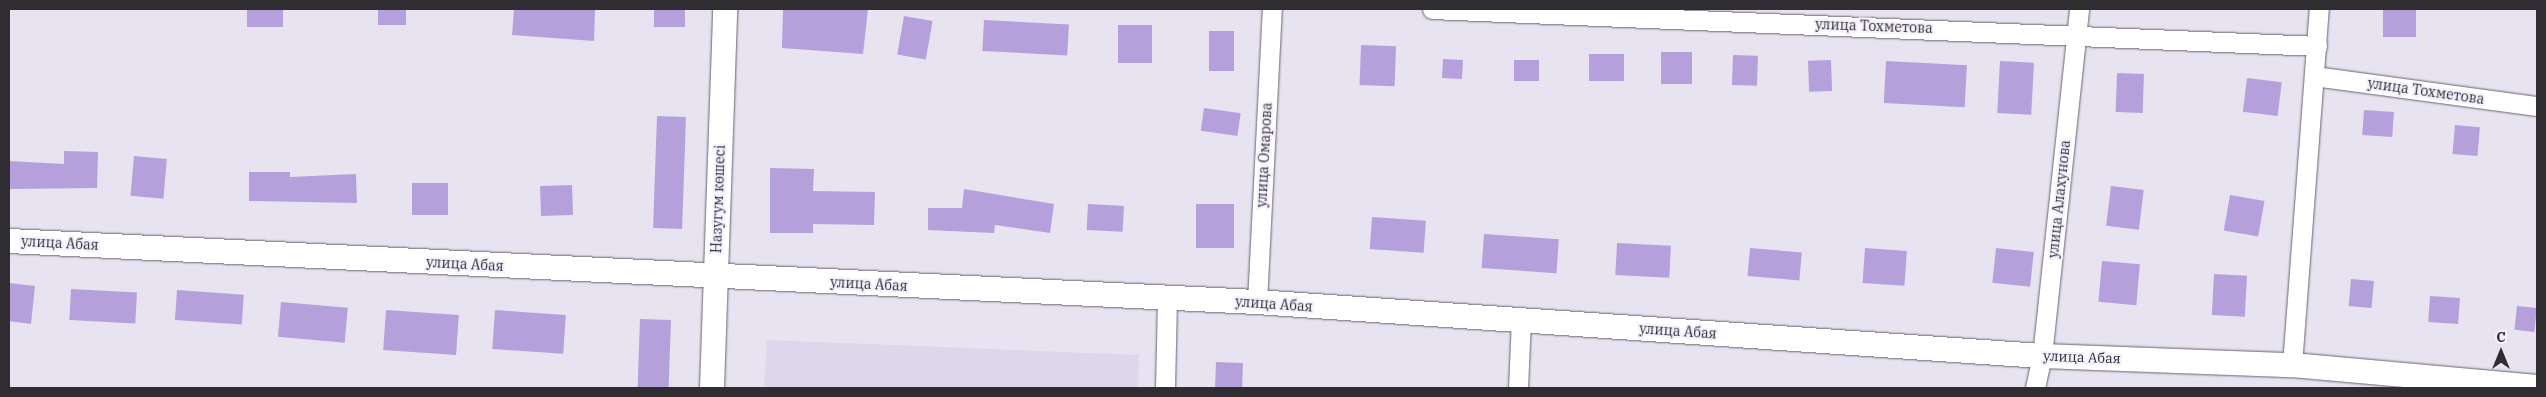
<!DOCTYPE html>
<meta charset="utf-8">
<style>
body{margin:0}
#map{position:relative;width:2546px;height:397px;overflow:hidden;background:#e7e3f0;font-family:"IBM Plex Serif",serif}
div>[style]{position:absolute}
[style*='--x']{left:calc(var(--x)*1px);top:calc(var(--y)*1px);width:calc(var(--w)*1px);rotate:calc(var(--a)*1deg)}
.built>*{inset:0;background:#ddd7eb}
.building>*{inset:0;background:#b5a0dc;transform-origin:0 0}
.roads{filter:drop-shadow(0 0 1px #68646f) drop-shadow(0 0 1px #68646f)}
.minor>*{height:19px;margin:-9.5px;padding:0 9.5px;transform-origin:9.5px;border-radius:9.5px;background:#fff}
.tertiary>*{height:24px;margin:-12px;padding:0 12px;transform-origin:12px;border-radius:12px;background:#fff}
span{translate:-50% -50%;white-space:nowrap;text-align:center;line-height:1.15;-webkit-text-stroke:4.5px #f5f1fe;paint-order:stroke}
.street-label{font-size:14px;color:#2f2d32}
.frame{position:absolute;inset:0;border:10px solid #2f2d32;pointer-events:none}
.north{position:absolute;left:2476px;top:327px;width:50px;height:50px;-webkit-text-stroke:4px #f5f1fe;paint-order:stroke;rotate:0deg;font-size:14px;font-weight:700;line-height:20px;text-align:center;color:#2f2d32}
.north::after{content:'';display:block;margin:auto;width:18px;height:22px;background:#2f2d32;clip-path:polygon(50% 0,100% 100%,50% 72%,0 100%)}
</style>
<div id="map">
<div class="built">
<div style="clip-path:polygon(767px 340px,1139px 355px,1138px 388px,764px 388px)"></div>
</div>
<div class="building">
<div style="left:247px;top:9px;width:36px;height:18px"></div>
<div style="left:378px;top:9px;width:28px;height:16px"></div>
<div style="clip-path:polygon(514px 9px,595px 9px,594px 41px,512px 35px)"></div>
<div style="left:654px;top:9px;width:31px;height:18px"></div>
<div style="clip-path:polygon(783px 9px,868px 9px,863px 54px,782px 48px)"></div>
<div style="left:2383px;top:9px;width:33px;height:28px"></div>
<div style="left:904px;top:16px;width:29px;height:39px;rotate:10deg"></div>
<div style="left:984px;top:20px;width:85px;height:31px;rotate:3deg"></div>
<div style="left:1118px;top:25px;width:34px;height:38px"></div>
<div style="left:1209px;top:31px;width:25px;height:40px"></div>
<div style="left:1361px;top:45px;width:35px;height:40px;rotate:2deg"></div>
<div style="left:1661px;top:52px;width:31px;height:32px"></div>
<div style="left:1624px;top:54px;width:27px;height:35px;rotate:90deg"></div>
<div style="left:1733px;top:55px;width:25px;height:30px;rotate:2deg"></div>
<div style="left:1443px;top:59px;width:20px;height:19px;rotate:3deg"></div>
<div style="left:1514px;top:60px;width:25px;height:21px"></div>
<div style="left:1831px;top:60px;width:31px;height:23px;rotate:88deg"></div>
<div style="left:1886px;top:61px;width:81px;height:42px;rotate:3deg"></div>
<div style="left:2000px;top:61px;width:34px;height:52px;rotate:3deg"></div>
<div style="left:2117px;top:73px;width:27px;height:39px;rotate:2deg"></div>
<div style="left:2247px;top:78px;width:35px;height:34px;rotate:7deg"></div>
<div style="left:1204px;top:108px;width:37px;height:23px;rotate:8deg"></div>
<div style="left:2364px;top:110px;width:30px;height:25px;rotate:4deg"></div>
<div style="left:657px;top:116px;width:29px;height:112px;rotate:2deg"></div>
<div style="left:2455px;top:125px;width:25px;height:29px;rotate:5deg"></div>
<div style="clip-path:polygon(64px 151px,98px 152px,97px 188px,9px 189px,9px 161px,64px 164px)"></div>
<div style="left:134px;top:156px;width:33px;height:40px;rotate:5deg"></div>
<div style="clip-path:polygon(770px 168px,814px 169px,813px 191px,875px 192px,874px 225px,813px 224px,813px 233px,770px 233px)"></div>
<div style="clip-path:polygon(249px 172px,290px 172px,290px 177px,356px 174px,357px 203px,249px 201px)"></div>
<div style="left:412px;top:183px;width:36px;height:32px"></div>
<div style="left:572px;top:185px;width:30px;height:32px;rotate:88deg"></div>
<div style="left:2111px;top:186px;width:33px;height:40px;rotate:7deg"></div>
<div style="clip-path:polygon(964px 189px,1054px 204px,1050px 233px,995px 225px,994px 233px,928px 230px,928px 208px,962px 208px)"></div>
<div style="left:2230px;top:195px;width:35px;height:36px;rotate:10deg"></div>
<div style="left:1088px;top:204px;width:36px;height:26px;rotate:3deg"></div>
<div style="left:1196px;top:204px;width:38px;height:44px"></div>
<div style="left:1372px;top:217px;width:54px;height:32px;rotate:4deg"></div>
<div style="left:1484px;top:234px;width:75px;height:34px;rotate:4deg"></div>
<div style="left:1617px;top:243px;width:54px;height:32px;rotate:3deg"></div>
<div style="left:1750px;top:248px;width:52px;height:28px;rotate:5deg"></div>
<div style="left:1865px;top:248px;width:42px;height:35px;rotate:4deg"></div>
<div style="left:1996px;top:248px;width:38px;height:35px;rotate:6deg"></div>
<div style="left:2102px;top:261px;width:38px;height:41px;rotate:5deg"></div>
<div style="left:2214px;top:274px;width:33px;height:41px;rotate:3deg"></div>
<div style="left:2351px;top:279px;width:23px;height:27px;rotate:5deg"></div>
<div style="clip-path:polygon(9px 283px,35px 286px,31px 324px,9px 321px)"></div>
<div style="left:71px;top:289px;width:66px;height:31px;rotate:3deg"></div>
<div style="left:177px;top:290px;width:67px;height:30px;rotate:4deg"></div>
<div style="left:2430px;top:296px;width:30px;height:26px;rotate:4deg"></div>
<div style="left:281px;top:302px;width:67px;height:35px;rotate:5deg"></div>
<div style="left:2517px;top:306px;width:20px;height:24px;rotate:6deg"></div>
<div style="left:386px;top:310px;width:73px;height:40px;rotate:4deg"></div>
<div style="left:495px;top:310px;width:71px;height:39px;rotate:4deg"></div>
<div style="left:640px;top:319px;width:31px;height:69px;rotate:2deg"></div>
<div style="left:1216px;top:362px;width:27px;height:26px;rotate:2deg"></div>
</div>
<div class="roads">
<div class="minor">
<div style="--x:1432;--y:9;--w:886;--a:2.39"></div>
<div style="--x:2314;--y:76;--w:225;--a:7.7"></div>
<div style="--x:1257;--y:302;--w:293;--a:-87.1"></div>
<div style="--x:2292;--y:365;--w:357;--a:-85.7"></div>
<div style="--x:1165;--y:388;--w:90;--a:-88.7"></div>
<div style="--x:1518;--y:388;--w:68;--a:-87.5"></div>
<div style="--x:2035;--y:388;--w:33;--a:-78"></div>
<div style="--x:2042;--y:356;--w:349;--a:-83.9"></div>
</div>
<div class="tertiary">
<div style="--x:9;--y:241;--w:1249;--a:2.8"></div>
<div style="--x:1257;--y:302;--w:787;--a:3.94"></div>
<div style="--x:2042;--y:356;--w:250;--a:2.1"></div>
<div style="--x:2292;--y:365;--w:246;--a:5.1"></div>
<div style="--x:712;--y:388;--w:379;--a:-88"></div>
</div>
</div>
<div class="street-label">
<span style="left:1874px;top:26px;rotate:2deg">улица Тохметова</span>
<span style="left:2426px;top:91px;rotate:8deg">улица Тохметова</span>
<span style="left:1264px;top:155px;rotate:-87deg">улица Омарова</span>
<span style="left:718px;top:199px;rotate:-88deg">Назугум көшесі</span>
<span style="left:2059px;top:199px;rotate:-84deg">улица Алахунова</span>
<span style="left:60px;top:243px;rotate:3deg">улица Абая</span>
<span style="left:465px;top:264px;rotate:3deg">улица Абая</span>
<span style="left:869px;top:284px;rotate:3deg">улица Абая</span>
<span style="left:1274px;top:304px;rotate:4deg">улица Абая</span>
<span style="left:1678px;top:331px;rotate:4deg">улица Абая</span>
<span style="left:2082px;top:357px;rotate:2deg">улица Абая</span>
</div>
<div class="frame"></div>
<div class="north">С</div>
</div>
